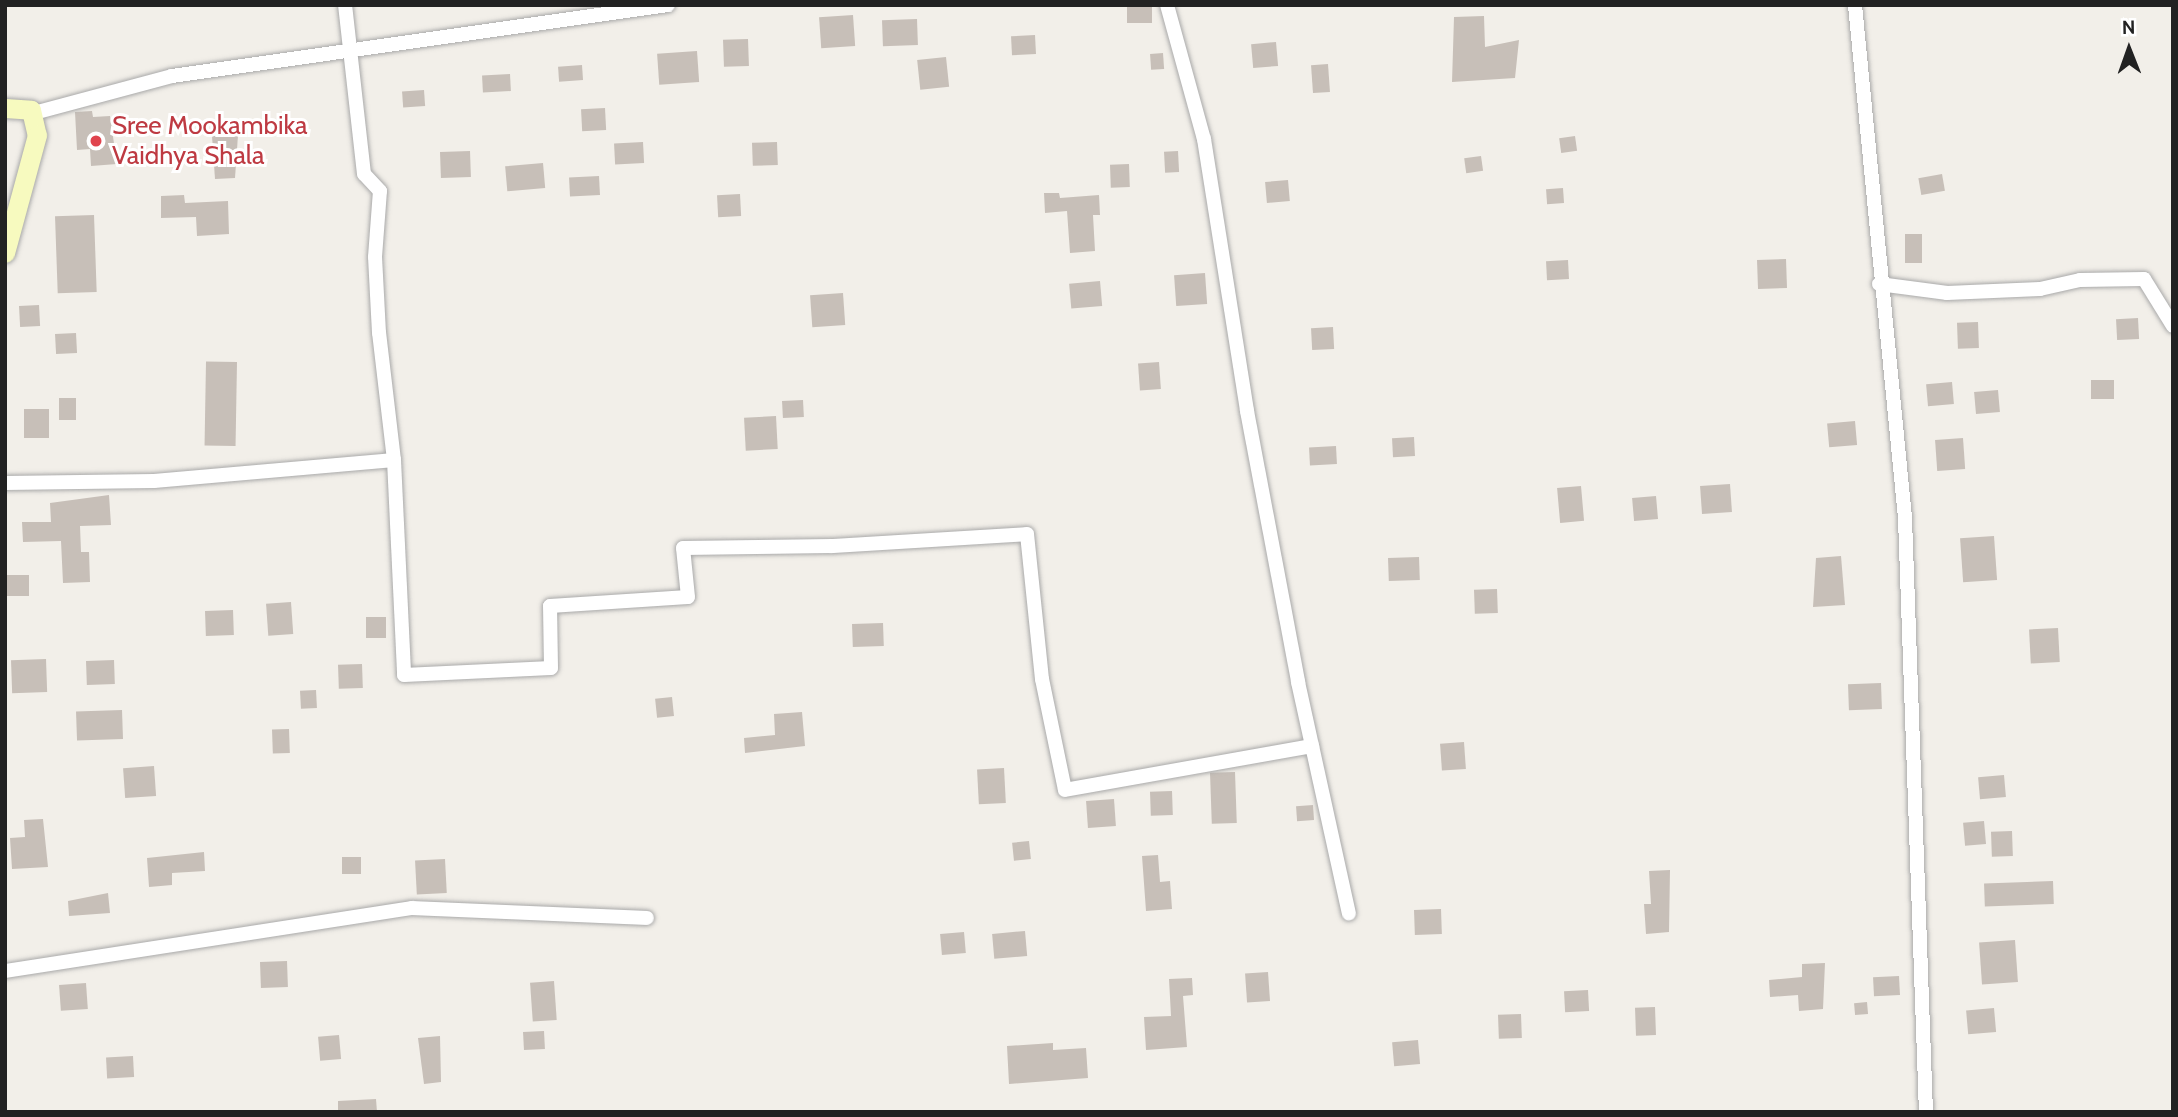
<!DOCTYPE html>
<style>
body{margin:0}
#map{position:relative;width:2178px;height:1117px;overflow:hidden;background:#f2efe9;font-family:Cabin,sans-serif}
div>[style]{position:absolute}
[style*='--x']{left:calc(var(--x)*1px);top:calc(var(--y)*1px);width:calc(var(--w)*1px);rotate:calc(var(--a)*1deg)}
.building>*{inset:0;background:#c7bfb8;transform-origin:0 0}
.roads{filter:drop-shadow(0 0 2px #a9a9a9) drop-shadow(0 0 2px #a9a9a9)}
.street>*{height:14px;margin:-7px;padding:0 7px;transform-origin:7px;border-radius:7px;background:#fff}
.secondary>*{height:19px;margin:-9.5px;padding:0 9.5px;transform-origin:9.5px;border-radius:9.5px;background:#f7fabf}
.dots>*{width:19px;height:19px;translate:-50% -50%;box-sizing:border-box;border:4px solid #fff;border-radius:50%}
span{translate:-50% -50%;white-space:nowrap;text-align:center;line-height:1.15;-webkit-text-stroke:6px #fff;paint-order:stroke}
.health-label{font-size:26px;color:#be3a42}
.left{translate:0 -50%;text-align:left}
.frame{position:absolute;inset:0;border:7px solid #222;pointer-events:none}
.north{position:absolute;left:2094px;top:14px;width:70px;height:70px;-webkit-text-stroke:5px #fff;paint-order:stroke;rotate:359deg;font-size:19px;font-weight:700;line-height:28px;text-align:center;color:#222}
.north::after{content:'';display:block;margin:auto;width:24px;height:32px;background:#222;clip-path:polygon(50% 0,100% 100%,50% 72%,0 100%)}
</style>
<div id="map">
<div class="building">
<div style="left:1127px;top:5px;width:25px;height:18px"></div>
<div style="left:853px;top:15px;width:31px;height:34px;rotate:86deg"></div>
<div style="clip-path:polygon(1484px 16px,1485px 47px,1519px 40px,1515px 78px,1452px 82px,1454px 17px)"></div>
<div style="left:917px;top:19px;width:26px;height:35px;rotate:88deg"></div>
<div style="left:1035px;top:35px;width:19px;height:24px;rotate:87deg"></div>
<div style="left:748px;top:39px;width:27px;height:25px;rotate:88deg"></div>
<div style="left:1276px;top:42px;width:24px;height:25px;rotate:85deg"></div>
<div style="left:697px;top:51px;width:31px;height:40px;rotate:86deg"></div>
<div style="left:1163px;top:53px;width:16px;height:13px;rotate:86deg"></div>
<div style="left:946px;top:57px;width:30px;height:29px;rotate:84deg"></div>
<div style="left:1328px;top:64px;width:28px;height:17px;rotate:86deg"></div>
<div style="left:582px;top:65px;width:15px;height:24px;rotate:86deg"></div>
<div style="left:510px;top:74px;width:17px;height:28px;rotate:87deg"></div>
<div style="left:424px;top:90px;width:16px;height:22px;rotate:86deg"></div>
<div style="left:605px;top:108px;width:22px;height:24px;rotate:87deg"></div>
<div style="clip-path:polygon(92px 111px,93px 117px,110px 116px,117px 164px,91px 166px,90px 149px,77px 150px,75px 112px)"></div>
<div style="clip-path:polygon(238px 135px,235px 178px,215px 179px,212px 136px)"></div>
<div style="left:1575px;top:136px;width:15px;height:16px;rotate:82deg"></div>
<div style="left:643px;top:142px;width:21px;height:29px;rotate:87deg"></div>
<div style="left:777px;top:142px;width:23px;height:25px;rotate:88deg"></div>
<div style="left:470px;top:151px;width:26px;height:30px;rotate:88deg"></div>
<div style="left:1178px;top:151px;width:21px;height:14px;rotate:87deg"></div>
<div style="left:1481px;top:156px;width:15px;height:17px;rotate:82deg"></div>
<div style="left:543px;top:163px;width:25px;height:38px;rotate:85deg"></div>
<div style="left:1129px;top:164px;width:23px;height:19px;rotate:88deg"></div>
<div style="left:1942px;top:174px;width:17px;height:24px;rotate:80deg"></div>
<div style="left:599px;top:176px;width:19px;height:30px;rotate:87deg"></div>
<div style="left:1288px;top:180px;width:21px;height:23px;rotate:85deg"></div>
<div style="left:1563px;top:188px;width:15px;height:17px;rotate:86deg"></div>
<div style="clip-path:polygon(1044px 193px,1059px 193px,1060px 198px,1099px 195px,1100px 215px,1093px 215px,1095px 251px,1070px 253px,1067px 211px,1045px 213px)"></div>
<div style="left:740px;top:194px;width:22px;height:23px;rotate:87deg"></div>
<div style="clip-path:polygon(184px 195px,185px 203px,228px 201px,229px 234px,197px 236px,196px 217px,161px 218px,161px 196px)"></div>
<div style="left:94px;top:215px;width:77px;height:39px;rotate:88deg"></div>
<div style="left:1905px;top:234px;width:17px;height:29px"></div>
<div style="left:1786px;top:259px;width:29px;height:29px;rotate:88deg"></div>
<div style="left:1568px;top:260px;width:19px;height:22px;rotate:87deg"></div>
<div style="left:1205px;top:273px;width:31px;height:31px;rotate:86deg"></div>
<div style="left:1100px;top:281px;width:25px;height:31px;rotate:85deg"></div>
<div style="left:843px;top:293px;width:32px;height:33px;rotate:86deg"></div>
<div style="left:39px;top:305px;width:21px;height:20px;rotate:87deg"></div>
<div style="left:2138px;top:318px;width:21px;height:22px;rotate:87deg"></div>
<div style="left:1978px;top:322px;width:26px;height:21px;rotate:88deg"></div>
<div style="left:1333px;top:327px;width:22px;height:22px;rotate:87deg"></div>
<div style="left:76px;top:333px;width:20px;height:21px;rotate:87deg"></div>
<div style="left:237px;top:362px;width:84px;height:31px;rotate:91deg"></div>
<div style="left:1159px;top:362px;width:27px;height:21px;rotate:86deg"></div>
<div style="left:2114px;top:380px;width:19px;height:23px;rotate:90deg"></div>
<div style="left:1952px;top:382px;width:22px;height:26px;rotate:85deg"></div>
<div style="left:1998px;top:390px;width:22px;height:24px;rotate:85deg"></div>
<div style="left:59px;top:398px;width:17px;height:22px"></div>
<div style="left:803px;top:400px;width:17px;height:21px;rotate:87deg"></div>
<div style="left:24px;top:409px;width:25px;height:29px"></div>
<div style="left:776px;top:416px;width:33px;height:32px;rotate:87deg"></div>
<div style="left:1855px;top:421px;width:24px;height:28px;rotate:85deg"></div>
<div style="left:1414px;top:437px;width:19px;height:22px;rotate:87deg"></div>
<div style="left:1963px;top:438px;width:31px;height:28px;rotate:86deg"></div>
<div style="left:1336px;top:446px;width:18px;height:27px;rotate:87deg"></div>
<div style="left:1730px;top:484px;width:28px;height:30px;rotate:86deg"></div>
<div style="left:1581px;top:486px;width:35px;height:24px;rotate:85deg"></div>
<div style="clip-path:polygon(109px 495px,111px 525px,80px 526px,81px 552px,89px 552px,90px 582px,63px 583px,61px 541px,23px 542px,22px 522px,51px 522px,50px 503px)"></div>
<div style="left:1656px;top:496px;width:23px;height:24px;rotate:85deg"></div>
<div style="left:1994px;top:536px;width:44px;height:34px;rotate:86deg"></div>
<div style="clip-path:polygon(1841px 556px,1845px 605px,1813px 607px,1816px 558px)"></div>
<div style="left:1419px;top:557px;width:23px;height:31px;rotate:88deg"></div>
<div style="left:29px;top:575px;width:21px;height:24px;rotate:90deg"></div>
<div style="left:1497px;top:589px;width:24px;height:23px;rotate:88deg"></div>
<div style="left:291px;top:602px;width:32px;height:25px;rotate:86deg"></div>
<div style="left:233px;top:610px;width:25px;height:28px;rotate:88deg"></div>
<div style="left:386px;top:617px;width:21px;height:20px;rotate:90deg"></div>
<div style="left:883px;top:623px;width:23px;height:31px;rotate:88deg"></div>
<div style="left:2058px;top:628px;width:34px;height:29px;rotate:87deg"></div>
<div style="left:46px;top:659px;width:33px;height:35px;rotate:88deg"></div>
<div style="left:114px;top:660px;width:24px;height:28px;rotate:88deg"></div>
<div style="left:362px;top:664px;width:24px;height:24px;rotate:88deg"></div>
<div style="left:1881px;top:683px;width:26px;height:33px;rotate:88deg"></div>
<div style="left:316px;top:690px;width:18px;height:16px;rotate:87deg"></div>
<div style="left:672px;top:697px;width:19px;height:17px;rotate:84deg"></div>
<div style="left:122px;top:710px;width:29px;height:46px;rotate:88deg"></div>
<div style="clip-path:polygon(802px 712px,805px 746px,745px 753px,744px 738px,775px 735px,774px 714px)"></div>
<div style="left:289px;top:729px;width:24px;height:17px;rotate:88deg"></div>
<div style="left:1464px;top:742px;width:27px;height:24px;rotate:86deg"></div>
<div style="left:154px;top:766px;width:30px;height:31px;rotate:86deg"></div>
<div style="left:1004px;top:768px;width:35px;height:27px;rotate:87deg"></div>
<div style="left:1235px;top:772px;width:51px;height:25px;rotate:88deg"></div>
<div style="left:2004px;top:775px;width:22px;height:26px;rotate:85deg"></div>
<div style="left:1172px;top:791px;width:24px;height:22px;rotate:88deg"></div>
<div style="left:1114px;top:799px;width:27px;height:28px;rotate:86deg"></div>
<div style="left:1313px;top:805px;width:15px;height:17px;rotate:86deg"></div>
<div style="clip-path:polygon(43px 819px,48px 867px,12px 869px,10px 838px,25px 837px,24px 820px)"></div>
<div style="left:1984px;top:821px;width:23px;height:21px;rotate:85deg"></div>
<div style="left:2012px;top:831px;width:25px;height:21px;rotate:88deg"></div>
<div style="left:1029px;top:841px;width:18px;height:17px;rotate:84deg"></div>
<div style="clip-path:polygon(204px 852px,205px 871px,172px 873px,172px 885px,149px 887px,147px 858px)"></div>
<div style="clip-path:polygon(1158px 855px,1160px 882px,1170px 881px,1172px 909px,1146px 911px,1142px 856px)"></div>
<div style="left:361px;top:857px;width:17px;height:19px;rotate:90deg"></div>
<div style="left:445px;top:859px;width:34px;height:30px;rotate:87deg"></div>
<div style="clip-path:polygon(1670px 870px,1669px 932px,1646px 934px,1644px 904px,1651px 904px,1649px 871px)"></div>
<div style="left:2053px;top:881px;width:23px;height:69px;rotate:88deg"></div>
<div style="clip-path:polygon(108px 893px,110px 913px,69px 916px,68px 901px)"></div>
<div style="left:1441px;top:909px;width:25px;height:27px;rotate:88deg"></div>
<div style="left:1025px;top:931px;width:25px;height:33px;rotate:85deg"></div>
<div style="left:964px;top:932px;width:21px;height:24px;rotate:85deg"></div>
<div style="left:2015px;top:940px;width:42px;height:36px;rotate:86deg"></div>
<div style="left:287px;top:961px;width:26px;height:27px;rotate:88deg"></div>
<div style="clip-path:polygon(1825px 963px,1823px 1009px,1799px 1011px,1798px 995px,1770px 997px,1769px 980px,1802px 977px,1802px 964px)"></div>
<div style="left:1268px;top:972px;width:29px;height:23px;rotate:86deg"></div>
<div style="left:1899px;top:976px;width:19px;height:26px;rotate:87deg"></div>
<div style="clip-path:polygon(1192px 978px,1193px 995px,1183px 996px,1187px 1047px,1146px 1050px,1144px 1017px,1171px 1016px,1169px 979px)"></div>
<div style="left:554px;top:981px;width:39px;height:24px;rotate:86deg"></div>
<div style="left:86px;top:983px;width:26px;height:27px;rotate:86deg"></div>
<div style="left:1588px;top:990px;width:21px;height:24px;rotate:87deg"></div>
<div style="left:1867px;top:1002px;width:12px;height:13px;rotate:85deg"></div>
<div style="left:1655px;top:1007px;width:28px;height:20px;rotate:88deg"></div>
<div style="left:1994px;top:1008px;width:24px;height:28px;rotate:85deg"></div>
<div style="left:1521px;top:1014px;width:24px;height:23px;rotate:88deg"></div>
<div style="left:544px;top:1031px;width:18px;height:21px;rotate:87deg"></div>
<div style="left:339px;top:1035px;width:24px;height:21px;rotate:85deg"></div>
<div style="clip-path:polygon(440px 1036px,441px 1082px,424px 1084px,418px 1038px)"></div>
<div style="left:1418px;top:1040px;width:24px;height:26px;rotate:85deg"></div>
<div style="clip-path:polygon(1053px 1043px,1053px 1050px,1086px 1048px,1088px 1078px,1009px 1084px,1007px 1046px)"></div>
<div style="left:133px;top:1056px;width:21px;height:27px;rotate:87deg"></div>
<div style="clip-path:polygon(376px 1099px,377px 1112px,338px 1112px,338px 1101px)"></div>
</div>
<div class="roads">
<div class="street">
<div style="--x:1167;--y:5;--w:139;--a:74.6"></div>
<div style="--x:1204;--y:139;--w:275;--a:81"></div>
<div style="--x:1247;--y:411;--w:276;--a:79.3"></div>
<div style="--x:1298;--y:682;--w:237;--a:77.6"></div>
<div style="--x:1855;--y:5;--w:515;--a:84.43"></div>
<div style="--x:1905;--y:518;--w:594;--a:87.98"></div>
<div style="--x:34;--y:113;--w:143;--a:-15"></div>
<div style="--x:172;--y:76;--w:501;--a:-8.15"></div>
<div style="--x:1879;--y:284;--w:69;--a:7.5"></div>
<div style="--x:1947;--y:293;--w:93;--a:-2.5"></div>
<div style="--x:2040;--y:289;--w:41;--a:-12.7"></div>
<div style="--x:2080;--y:280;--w:64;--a:-0.9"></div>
<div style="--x:2144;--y:279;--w:55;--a:58.3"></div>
<div style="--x:394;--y:460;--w:215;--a:87.3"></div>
<div style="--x:404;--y:675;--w:147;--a:-2.7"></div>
<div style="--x:551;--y:668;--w:62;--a:-90.9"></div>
<div style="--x:550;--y:606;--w:138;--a:-3.7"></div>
<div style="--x:688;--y:597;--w:49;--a:-95.8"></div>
<div style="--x:683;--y:548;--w:149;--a:-0.8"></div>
<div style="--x:832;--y:546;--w:195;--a:-3.5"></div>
<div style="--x:1027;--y:534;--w:146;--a:84.1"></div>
<div style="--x:1042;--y:679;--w:113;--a:78.3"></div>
<div style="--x:1065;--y:790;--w:251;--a:-10.1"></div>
<div style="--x:5;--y:483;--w:149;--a:-0.8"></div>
<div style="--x:154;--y:481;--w:241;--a:-5"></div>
<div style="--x:394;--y:460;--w:128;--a:-96.7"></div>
<div style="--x:379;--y:333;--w:76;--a:-93"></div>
<div style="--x:375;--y:257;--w:66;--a:-85.7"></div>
<div style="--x:380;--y:191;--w:23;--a:-133"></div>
<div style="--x:364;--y:174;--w:170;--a:-96.4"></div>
<div style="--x:5;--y:971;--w:412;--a:-8.8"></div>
<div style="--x:412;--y:908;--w:235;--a:2.4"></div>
</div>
<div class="secondary">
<div style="--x:5;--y:108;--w:26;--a:4"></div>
<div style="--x:31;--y:110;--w:26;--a:77"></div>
<div style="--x:37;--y:135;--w:122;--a:105.2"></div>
</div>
</div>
<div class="dots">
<div style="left:96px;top:141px;background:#e0444e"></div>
</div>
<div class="health-label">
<span class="left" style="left:112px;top:141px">Sree Mookambika<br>Vaidhya Shala</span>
</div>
<div class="frame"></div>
<div class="north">N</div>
</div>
